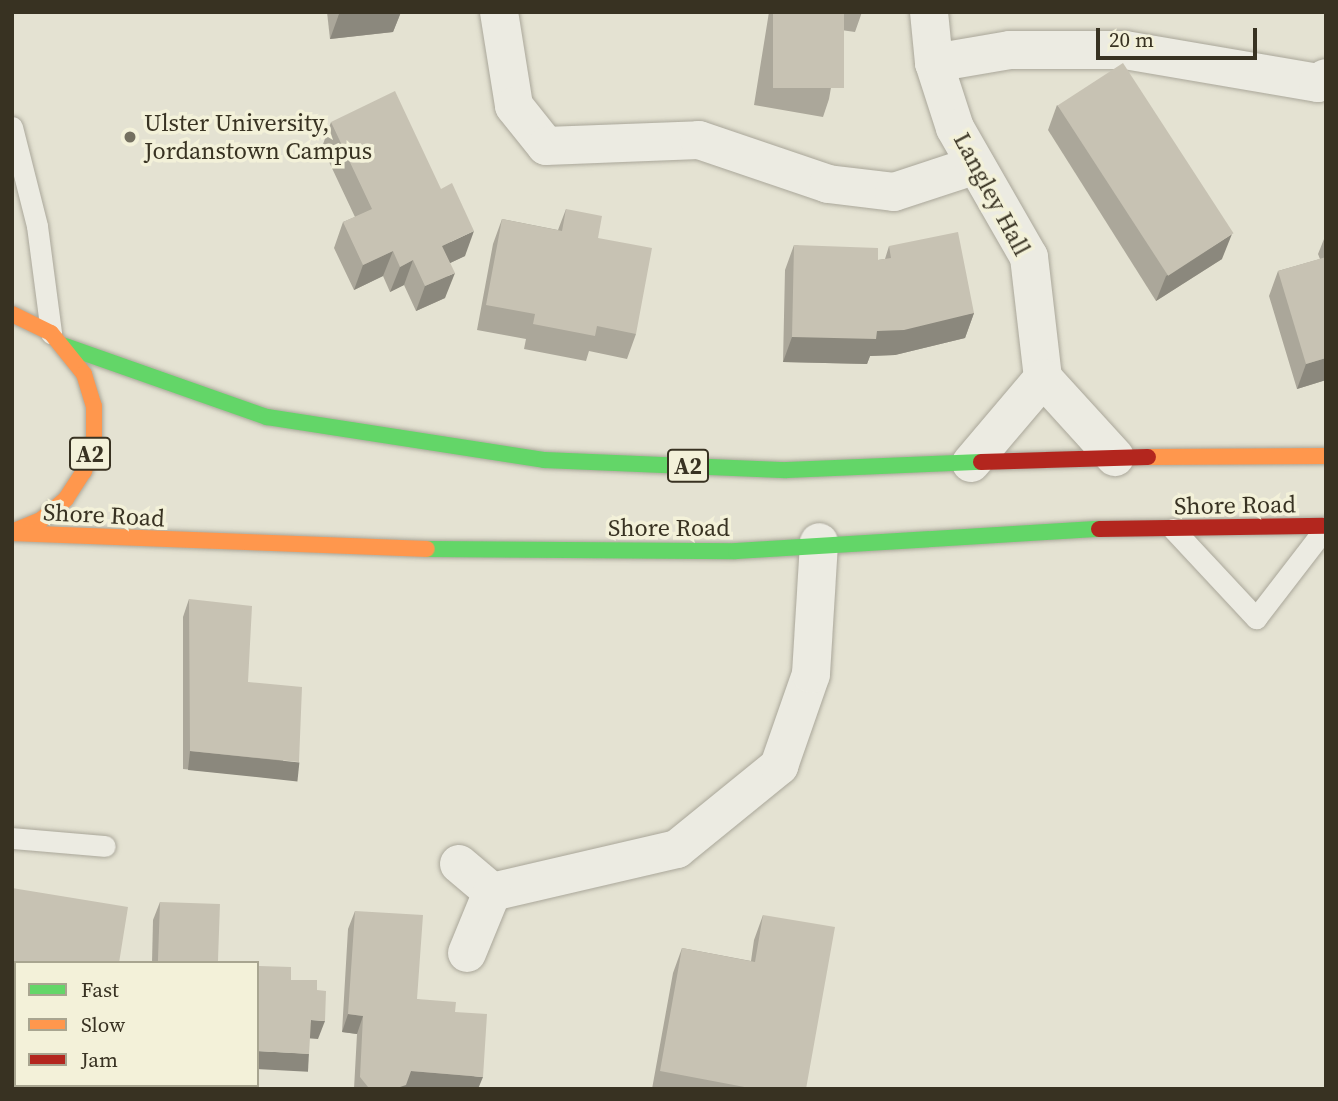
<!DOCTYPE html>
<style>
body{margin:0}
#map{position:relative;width:1338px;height:1101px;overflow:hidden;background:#e4e2d2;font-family:"Source Serif 4",serif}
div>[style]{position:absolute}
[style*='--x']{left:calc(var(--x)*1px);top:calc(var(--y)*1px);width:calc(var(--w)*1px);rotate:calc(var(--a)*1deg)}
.roads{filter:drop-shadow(0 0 2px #aaa79a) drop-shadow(0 0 2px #aaa79a)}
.lane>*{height:21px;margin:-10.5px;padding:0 10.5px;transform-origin:10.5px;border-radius:10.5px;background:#ecebe2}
.street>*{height:38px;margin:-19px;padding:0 19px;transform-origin:19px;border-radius:19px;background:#ecebe2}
.fast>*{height:16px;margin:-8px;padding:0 8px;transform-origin:8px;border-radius:8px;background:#63d668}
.slow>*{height:16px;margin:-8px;padding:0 8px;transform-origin:8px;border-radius:8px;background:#ff974d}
.jam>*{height:16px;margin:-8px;padding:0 8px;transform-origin:8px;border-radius:8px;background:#b3261e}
.wall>*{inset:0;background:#aba79a}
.shaded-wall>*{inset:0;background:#8b887d;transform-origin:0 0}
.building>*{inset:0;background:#c7c2b3;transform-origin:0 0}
.dots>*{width:19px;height:19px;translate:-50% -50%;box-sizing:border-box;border:4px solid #f3f1d9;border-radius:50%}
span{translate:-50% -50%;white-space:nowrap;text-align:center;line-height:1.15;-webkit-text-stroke:7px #f3f1d9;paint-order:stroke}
.shield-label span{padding:2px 5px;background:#f3f1d9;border:2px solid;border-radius:5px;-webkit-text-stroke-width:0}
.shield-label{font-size:23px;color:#383222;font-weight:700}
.poi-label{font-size:24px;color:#383222}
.left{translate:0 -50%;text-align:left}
.street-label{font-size:24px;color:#383222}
.frame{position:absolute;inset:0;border:14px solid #383222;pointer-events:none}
.legend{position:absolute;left:14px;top:961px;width:245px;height:126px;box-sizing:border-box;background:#f3f1d9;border:2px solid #a8a590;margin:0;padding:9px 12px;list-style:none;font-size:21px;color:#383222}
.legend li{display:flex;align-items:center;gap:14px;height:35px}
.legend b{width:35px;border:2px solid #a8a590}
.scale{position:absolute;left:1096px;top:28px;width:161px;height:32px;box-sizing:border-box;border:4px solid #383222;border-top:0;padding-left:9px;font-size:21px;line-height:24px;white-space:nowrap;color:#383222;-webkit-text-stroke:5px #f3f1d9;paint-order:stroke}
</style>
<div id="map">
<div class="roads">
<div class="lane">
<div style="--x:12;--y:127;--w:102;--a:75.8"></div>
<div style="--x:37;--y:226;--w:108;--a:82.5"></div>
<div style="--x:1173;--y:529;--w:122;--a:47"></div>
<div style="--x:1256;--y:618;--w:115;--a:-52.4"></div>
<div style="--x:12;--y:838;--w:93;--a:4.9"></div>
</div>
<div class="street">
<div style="--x:499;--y:12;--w:95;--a:80.9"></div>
<div style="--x:514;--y:106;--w:51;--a:51.3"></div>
<div style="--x:546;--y:146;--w:153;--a:-2.2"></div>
<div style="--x:699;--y:140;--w:136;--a:18.8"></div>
<div style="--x:828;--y:184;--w:66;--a:6.9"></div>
<div style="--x:894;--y:192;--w:86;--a:-18.2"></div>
<div style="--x:929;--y:12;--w:51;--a:84.4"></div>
<div style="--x:934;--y:63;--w:68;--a:72.1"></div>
<div style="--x:955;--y:128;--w:149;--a:60.2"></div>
<div style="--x:1029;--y:257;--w:122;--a:83.4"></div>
<div style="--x:1043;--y:378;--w:107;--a:47.7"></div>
<div style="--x:934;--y:63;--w:77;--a:-9.7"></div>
<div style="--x:1010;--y:50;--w:115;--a:0"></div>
<div style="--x:1125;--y:50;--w:196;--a:9.7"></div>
<div style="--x:1318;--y:83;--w:9;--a:-32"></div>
<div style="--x:971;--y:463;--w:111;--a:-49.7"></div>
<div style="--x:459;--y:864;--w:43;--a:40.3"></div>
<div style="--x:492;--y:892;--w:190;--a:-13.1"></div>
<div style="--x:677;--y:849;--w:132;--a:-39.1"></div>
<div style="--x:779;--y:766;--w:97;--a:-70.8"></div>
<div style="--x:811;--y:674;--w:132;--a:-86.5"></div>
<div style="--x:467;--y:953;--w:66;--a:-67.7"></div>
</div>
<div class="fast">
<div style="--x:65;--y:346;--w:214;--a:19.4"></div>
<div style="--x:267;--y:417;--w:280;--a:8.8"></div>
<div style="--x:544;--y:460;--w:243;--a:2.4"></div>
<div style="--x:787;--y:470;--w:194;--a:-2.4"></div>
<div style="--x:427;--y:549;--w:309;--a:0.4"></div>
<div style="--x:736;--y:551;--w:364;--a:-3.5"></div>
</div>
<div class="slow">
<div style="--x:12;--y:314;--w:43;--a:26"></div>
<div style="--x:51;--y:333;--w:53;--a:51.2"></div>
<div style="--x:84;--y:374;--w:34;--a:73"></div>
<div style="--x:94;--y:406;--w:33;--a:90"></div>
<div style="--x:94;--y:439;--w:34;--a:107"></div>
<div style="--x:84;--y:471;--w:33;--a:123"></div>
<div style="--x:66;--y:499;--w:33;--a:140"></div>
<div style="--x:41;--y:520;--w:31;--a:158"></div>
<div style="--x:1148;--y:457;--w:178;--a:-0.3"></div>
<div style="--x:12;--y:533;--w:415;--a:2.2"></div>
</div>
<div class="jam">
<div style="--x:981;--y:462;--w:167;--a:-1.7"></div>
<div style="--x:1099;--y:529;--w:227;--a:-0.8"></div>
</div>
</div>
<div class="wall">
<div style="clip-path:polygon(327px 12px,401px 12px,393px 32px,330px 39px)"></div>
<div style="clip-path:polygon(769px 12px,862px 12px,855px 32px,841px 30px,829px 99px,823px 117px,754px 105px)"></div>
<div style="clip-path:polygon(1057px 105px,1222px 259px,1156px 301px,1048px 130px)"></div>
<div style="clip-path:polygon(331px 122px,465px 256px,450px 263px,445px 298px,416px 311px,404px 285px,390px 292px,383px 276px,354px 290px,334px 248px,343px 222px,355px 217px,322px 147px)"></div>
<div style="clip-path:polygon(566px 209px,598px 238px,636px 334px,627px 359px,589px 351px,586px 361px,524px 349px,526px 339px,477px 330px,493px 244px,502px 219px,558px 230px)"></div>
<div style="clip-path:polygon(1326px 234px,1326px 380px,1297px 389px,1269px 296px,1278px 271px,1320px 259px,1318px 254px)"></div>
<div style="clip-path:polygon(794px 245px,878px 260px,885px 259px,889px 246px,974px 313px,965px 338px,895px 355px,870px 356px,867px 364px,783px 362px,785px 270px)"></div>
<div style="clip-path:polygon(189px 599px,248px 682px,292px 780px,183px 769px,183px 617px)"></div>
<div style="clip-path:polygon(12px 888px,16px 963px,16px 1051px,12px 1050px)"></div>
<div style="clip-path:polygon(160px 902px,217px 963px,152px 963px,153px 920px)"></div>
<div style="clip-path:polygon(355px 911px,417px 999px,455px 1012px,478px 1089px,354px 1089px,357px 1034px,342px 1032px,348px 929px)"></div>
<div style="clip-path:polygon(763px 915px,806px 1089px,652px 1089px,673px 973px,682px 948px,751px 961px,754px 940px)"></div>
<div style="clip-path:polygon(192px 1085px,235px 1085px,231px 1089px,196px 1089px)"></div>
</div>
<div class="shaded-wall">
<div style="clip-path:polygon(355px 12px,401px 12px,393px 32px,330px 39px,339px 14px)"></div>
<div style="clip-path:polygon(474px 231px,465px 256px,433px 271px,442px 246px)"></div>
<div style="clip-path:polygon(1232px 234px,1222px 259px,1156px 301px,1166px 276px)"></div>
<div style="clip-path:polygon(393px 251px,383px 276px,354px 290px,363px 265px)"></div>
<div style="clip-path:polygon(413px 260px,404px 285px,390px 292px,400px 267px)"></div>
<div style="clip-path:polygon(455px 273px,445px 298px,416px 311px,425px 286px)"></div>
<div style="clip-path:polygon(974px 313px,965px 338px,895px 355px,870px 356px,867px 364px,783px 362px,792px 337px,877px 331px)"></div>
<div style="clip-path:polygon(1326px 358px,1326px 380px,1297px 389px,1306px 364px)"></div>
<div style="left:190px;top:751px;width:110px;height:19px;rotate:6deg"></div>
<div style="clip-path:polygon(348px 1014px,363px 1016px,357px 1034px,342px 1032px)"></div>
<div style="clip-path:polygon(311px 1020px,325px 1021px,318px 1039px,305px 1038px)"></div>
<div style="left:257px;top:1051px;width:52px;height:18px;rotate:3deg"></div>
<div style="clip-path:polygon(411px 1071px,483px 1077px,478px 1089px,394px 1089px)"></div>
<div style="clip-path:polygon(224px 1085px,235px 1085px,231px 1089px,223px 1089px)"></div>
</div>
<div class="building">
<div style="left:773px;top:12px;width:71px;height:76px"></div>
<div style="left:1123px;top:63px;width:203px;height:78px;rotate:57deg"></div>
<div style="clip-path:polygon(395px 91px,441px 189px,452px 183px,474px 231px,442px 246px,455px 273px,425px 286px,413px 260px,400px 267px,393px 251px,363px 265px,343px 222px,372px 209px,331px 122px)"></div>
<div style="clip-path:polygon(566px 209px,602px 216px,598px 238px,652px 248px,636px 334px,597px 326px,595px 336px,533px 324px,535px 314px,486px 305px,502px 219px,562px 231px)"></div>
<div style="clip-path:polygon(958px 232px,974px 313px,904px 330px,877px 331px,876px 339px,792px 337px,794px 245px,878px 248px,878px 260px,891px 258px,889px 246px)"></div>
<div style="clip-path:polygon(1326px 257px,1326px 358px,1306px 364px,1278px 271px)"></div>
<div style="clip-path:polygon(189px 599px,252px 606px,248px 682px,302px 687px,299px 762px,190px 751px)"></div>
<div style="clip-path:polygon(12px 888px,128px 907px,119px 963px,16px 963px,16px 1024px,12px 1024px)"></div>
<div style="left:160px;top:902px;width:60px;height:61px;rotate:2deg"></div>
<div style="clip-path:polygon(355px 911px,423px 915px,417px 999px,456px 1002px,455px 1012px,487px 1014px,483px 1077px,411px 1071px,406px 1085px,394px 1089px,373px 1089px,368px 1087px,360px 1077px,363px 1016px,348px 1014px)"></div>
<div style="clip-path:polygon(763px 915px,835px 927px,806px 1089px,755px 1089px,660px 1071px,682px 948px,755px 962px)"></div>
<div style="clip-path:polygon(259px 966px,291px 967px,291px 980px,317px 980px,317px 990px,326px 991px,325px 1021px,311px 1020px,309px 1054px,257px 1051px,257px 975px,259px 975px)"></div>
</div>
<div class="dots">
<div style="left:130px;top:137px;background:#747060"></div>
</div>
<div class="shield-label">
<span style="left:90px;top:454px">A2</span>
<span style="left:688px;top:466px">A2</span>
</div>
<div class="poi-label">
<span class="left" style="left:144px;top:137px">Ulster University,<br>Jordanstown Campus</span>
</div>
<div class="street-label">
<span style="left:992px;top:194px;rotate:62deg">Langley Hall</span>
<span style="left:1235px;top:505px;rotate:-1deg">Shore Road</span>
<span style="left:104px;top:515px;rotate:3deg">Shore Road</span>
<span style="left:669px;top:528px">Shore Road</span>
</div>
<div class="frame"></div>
<ul class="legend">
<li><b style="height:9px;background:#63d668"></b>Fast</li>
<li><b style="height:9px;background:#ff974d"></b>Slow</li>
<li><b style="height:9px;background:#b3261e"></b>Jam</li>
</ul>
<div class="scale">20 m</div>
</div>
